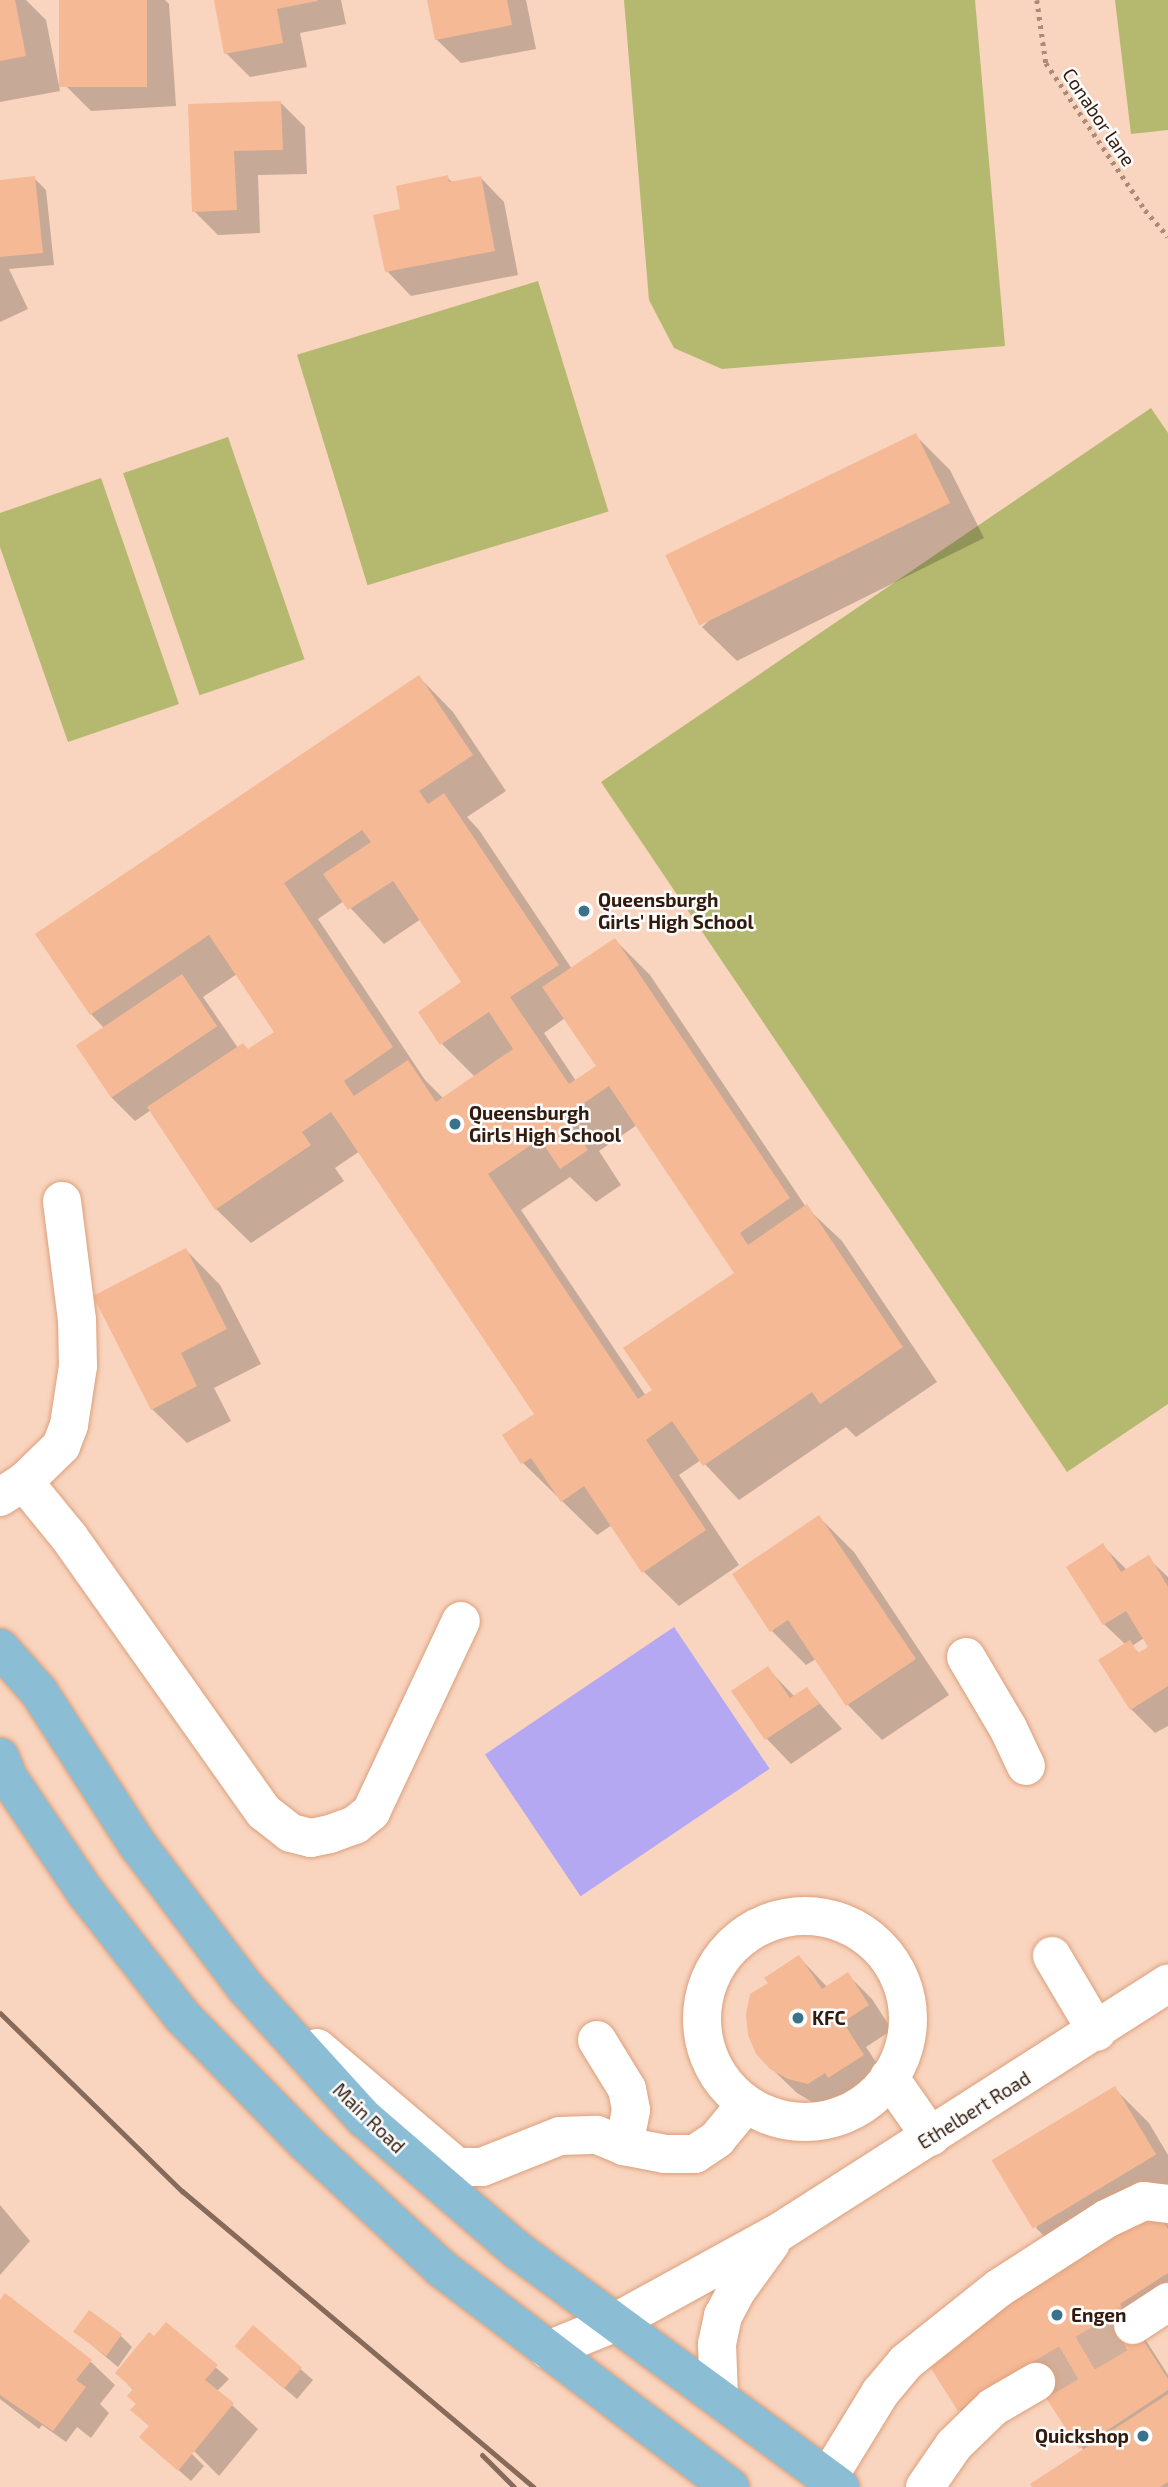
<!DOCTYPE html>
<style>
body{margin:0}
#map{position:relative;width:1168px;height:2487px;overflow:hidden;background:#f9d4be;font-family:"Exo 2",sans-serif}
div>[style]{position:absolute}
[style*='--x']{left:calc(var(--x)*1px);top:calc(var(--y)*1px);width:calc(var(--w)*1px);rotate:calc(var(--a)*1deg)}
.green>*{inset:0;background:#b5b96f;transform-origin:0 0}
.water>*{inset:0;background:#b4a8f2;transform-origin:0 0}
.shadow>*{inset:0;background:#0003}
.building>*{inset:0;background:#f6b995;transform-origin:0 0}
.minor-tunnel>*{height:38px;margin-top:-19px;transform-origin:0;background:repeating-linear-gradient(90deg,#d1af9b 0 38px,transparent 0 57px)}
.path>*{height:4.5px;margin-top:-2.25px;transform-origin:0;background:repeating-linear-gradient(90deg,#ab8b78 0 3.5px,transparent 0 8.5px)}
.roads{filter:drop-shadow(0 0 2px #dba07d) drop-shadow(0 0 2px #dba07d)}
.minor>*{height:38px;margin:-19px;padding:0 19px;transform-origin:19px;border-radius:19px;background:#fff}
.minor>.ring{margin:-19px;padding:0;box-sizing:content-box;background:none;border:38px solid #fff;border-radius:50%}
.major>*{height:38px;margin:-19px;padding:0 19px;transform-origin:19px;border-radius:19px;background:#8bbed5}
.rail>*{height:5px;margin:-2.5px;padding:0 2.5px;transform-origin:2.5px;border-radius:2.5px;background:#876a59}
.dots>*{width:19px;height:19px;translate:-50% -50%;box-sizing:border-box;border:4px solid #fdfdfd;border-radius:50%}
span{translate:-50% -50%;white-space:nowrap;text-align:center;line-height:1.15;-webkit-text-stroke:5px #fdfdfd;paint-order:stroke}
.street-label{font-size:19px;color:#321b0d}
.poi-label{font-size:19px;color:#321b0d;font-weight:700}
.left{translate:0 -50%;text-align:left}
.right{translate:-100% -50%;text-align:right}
</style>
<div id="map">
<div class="green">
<div style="clip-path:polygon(624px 0,975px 0,1005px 346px,722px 369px,674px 348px,649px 300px)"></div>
<div style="clip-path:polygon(1115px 0,1168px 0,1168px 130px,1131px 134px)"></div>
<div style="left:538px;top:281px;width:241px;height:252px;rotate:73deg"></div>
<div style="clip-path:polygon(1151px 408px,1168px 433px,1168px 1404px,1067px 1472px,601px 782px)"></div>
<div style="left:228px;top:437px;width:235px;height:111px;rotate:71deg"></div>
<div style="clip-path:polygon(101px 478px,179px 704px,68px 742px,0 547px,0 513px)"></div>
</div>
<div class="water">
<div style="left:674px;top:1627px;width:171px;height:228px;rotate:56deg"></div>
</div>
<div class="shadow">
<div style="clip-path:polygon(0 0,26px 0,46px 20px,60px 91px,0 102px)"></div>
<div style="clip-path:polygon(60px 0,165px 0,169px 4px,176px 106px,91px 111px,67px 87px)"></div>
<div style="clip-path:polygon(216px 0,341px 0,346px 24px,300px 33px,307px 67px,250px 77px,226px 53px)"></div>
<div style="clip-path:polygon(428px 0,526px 0,536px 49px,461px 63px,436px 39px)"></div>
<div style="clip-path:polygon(281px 103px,305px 127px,307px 174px,258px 175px,260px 233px,218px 235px,194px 211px,190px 106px)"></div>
<div style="clip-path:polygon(447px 177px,453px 183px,480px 177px,504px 202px,518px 275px,411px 296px,387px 271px,402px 211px)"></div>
<div style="clip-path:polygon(34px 178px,46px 190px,54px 265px,9px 269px,28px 309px,0 322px,0 182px)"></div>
<div style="clip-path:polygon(915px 435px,950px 470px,984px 538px,737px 661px,702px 627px)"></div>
<div style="clip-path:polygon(evenodd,419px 677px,453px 712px,506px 791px,467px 817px,479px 830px,572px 969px,615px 940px,650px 975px,806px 1207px,842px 1241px,937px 1382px,856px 1437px,846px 1427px,739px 1500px,701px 1460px,679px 1475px,739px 1565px,679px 1606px,644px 1572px,612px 1525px,597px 1535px,523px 1463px,537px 1415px,360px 1151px,335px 1168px,344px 1181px,251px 1243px,216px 1209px,151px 1110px,135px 1121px,111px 1097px,104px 1028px,91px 1014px,38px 934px,419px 677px,344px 901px,384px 944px,421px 919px,464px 983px,442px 1044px,475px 1077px,444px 1099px,425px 1080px,318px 919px,344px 901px,419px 677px,237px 974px,276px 1033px,249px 1051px,238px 1048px,203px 997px,237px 974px,419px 677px,565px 1018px,598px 1067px,576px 1081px,544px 1033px,565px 1018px,419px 677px,637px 1125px,737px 1274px,654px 1390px,646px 1396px,521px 1210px,570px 1177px,596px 1202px,621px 1185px,599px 1151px,637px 1125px)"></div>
<div style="clip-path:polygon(186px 1250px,220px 1285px,261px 1364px,214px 1388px,231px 1421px,187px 1443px,152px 1409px)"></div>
<div style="clip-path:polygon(819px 1517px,854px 1552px,949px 1695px,882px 1740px,848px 1705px,816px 1659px,806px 1665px,772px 1631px)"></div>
<div style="clip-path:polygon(evenodd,1103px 1546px,1127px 1570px,1148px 1558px,1168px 1577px,1168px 1726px,1155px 1733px,1131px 1709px,1126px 1645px,1104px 1624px,1103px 1546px,1144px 1638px,1150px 1648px,1140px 1654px,1132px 1646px,1144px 1638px)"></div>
<div style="clip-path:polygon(768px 1669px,795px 1697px,807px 1689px,842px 1729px,791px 1764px,767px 1739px,734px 1691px)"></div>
<div style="clip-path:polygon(799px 1957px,828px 1988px,848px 1975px,872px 1999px,892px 2030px,866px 2047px,887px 2079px,853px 2101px,850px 2097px,833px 2107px,814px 2103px,797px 2093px,771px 2068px,770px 1984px)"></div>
<div style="clip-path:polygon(1114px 2088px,1149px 2123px,1168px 2155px,1168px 2203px,1155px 2211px,1168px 2225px,1168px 2293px,1131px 2317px,1168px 2375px,1168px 2487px,1034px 2487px,1084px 2451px,1037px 2380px,972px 2422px,960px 2410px,1073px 2265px,1036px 2228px)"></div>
<div style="clip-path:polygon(0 2205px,30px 2241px,0 2275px)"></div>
<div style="clip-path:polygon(0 2302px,90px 2361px,115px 2385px,100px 2404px,109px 2413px,91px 2438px,77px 2427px,66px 2442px,42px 2425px,39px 2429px,0 2399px)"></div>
<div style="clip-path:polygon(166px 2324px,229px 2379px,217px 2391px,258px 2429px,219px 2476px,192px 2449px,192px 2454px,204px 2466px,191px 2481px,141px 2437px,150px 2427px,133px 2410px,138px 2404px,134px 2391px,117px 2373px,161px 2345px)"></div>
<div style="clip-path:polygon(254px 2328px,313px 2380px,297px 2399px,250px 2359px)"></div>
<div style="clip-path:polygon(76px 2332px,120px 2335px,132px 2347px,118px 2367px)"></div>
</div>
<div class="building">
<div style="clip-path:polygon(0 0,15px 0,26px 56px,0 61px)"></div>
<div style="left:59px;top:0;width:88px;height:87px"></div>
<div style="clip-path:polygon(214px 0,317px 0,317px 1px,277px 9px,283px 43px,224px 54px)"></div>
<div style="clip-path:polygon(427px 0,507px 0,512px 25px,435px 40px)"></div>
<div style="clip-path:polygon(281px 101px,283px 150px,234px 151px,237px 210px,192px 212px,188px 104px)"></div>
<div style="clip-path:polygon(448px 175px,449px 182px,481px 176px,495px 251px,385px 272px,373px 215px,400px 209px,396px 186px)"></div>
<div style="clip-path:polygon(35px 176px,43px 253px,0 257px,0 180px)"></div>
<div style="left:916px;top:433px;width:78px;height:279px;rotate:64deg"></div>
<div style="clip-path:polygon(evenodd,419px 675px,473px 755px,419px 791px,428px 804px,444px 793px,559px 965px,510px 997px,569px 1084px,596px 1066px,542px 987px,615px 938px,790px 1198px,740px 1233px,748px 1245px,807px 1204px,903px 1347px,820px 1404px,812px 1392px,703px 1466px,672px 1421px,646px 1440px,706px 1530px,642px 1573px,584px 1486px,561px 1502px,531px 1458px,521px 1464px,502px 1435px,534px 1414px,331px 1112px,302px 1132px,311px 1145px,215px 1210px,147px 1107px,243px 1043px,248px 1049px,274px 1032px,209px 935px,90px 1015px,35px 934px,419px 675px,362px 830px,371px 842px,323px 874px,348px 910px,393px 881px,461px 982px,418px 1012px,440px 1045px,489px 1012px,513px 1049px,436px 1102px,408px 1060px,354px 1096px,344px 1081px,393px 1047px,284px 883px,362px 830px,419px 675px,609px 1086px,734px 1273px,623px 1348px,652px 1390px,638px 1399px,488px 1174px,540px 1139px,560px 1169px,588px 1150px,565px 1116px,609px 1086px)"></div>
<div style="left:182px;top:974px;width:63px;height:128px;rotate:56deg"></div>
<div style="clip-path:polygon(186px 1248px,227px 1329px,181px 1353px,197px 1386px,151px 1410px,93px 1296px)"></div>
<div style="clip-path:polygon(819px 1515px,916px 1659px,846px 1706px,788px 1620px,770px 1632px,732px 1574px)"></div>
<div style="clip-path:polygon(1103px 1543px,1121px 1572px,1149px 1555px,1168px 1587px,1168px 1686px,1130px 1710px,1098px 1660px,1130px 1640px,1138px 1653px,1148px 1647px,1126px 1611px,1103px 1625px,1066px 1567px)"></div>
<div style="clip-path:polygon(768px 1666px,790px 1698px,807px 1687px,819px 1704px,765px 1740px,731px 1691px)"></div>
<div style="clip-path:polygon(799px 1955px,822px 1989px,848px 1972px,869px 2005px,843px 2022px,864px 2055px,828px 2078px,825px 2073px,808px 2084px,788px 2079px,770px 2069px,756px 2054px,748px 2035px,746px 2014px,750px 1994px,768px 1983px,764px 1978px)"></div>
<div style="left:1115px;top:2086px;width:80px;height:144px;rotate:59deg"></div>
<div style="clip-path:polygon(1155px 2209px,1168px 2229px,1168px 2273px,1120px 2304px,1168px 2379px,1168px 2390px,1079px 2449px,1026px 2367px,958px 2411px,925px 2359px)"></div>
<div style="clip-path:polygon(5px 2293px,92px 2360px,76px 2380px,86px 2387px,53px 2431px,0 2395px,0 2300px)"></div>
<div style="left:89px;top:2310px;width:41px;height:27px;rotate:36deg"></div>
<div style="clip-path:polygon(166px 2322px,218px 2365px,205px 2380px,234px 2403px,178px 2471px,139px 2437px,149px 2426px,130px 2410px,136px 2404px,127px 2396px,133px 2389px,115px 2373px,149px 2332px,154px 2336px)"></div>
<div style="left:253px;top:2325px;width:65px;height:28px;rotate:41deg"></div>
<div style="clip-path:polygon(1168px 2394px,1168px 2482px,1160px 2487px,1032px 2487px,1030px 2484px)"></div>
</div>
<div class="minor-tunnel">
<div style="--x:1036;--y:2382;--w:113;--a:-30.4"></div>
</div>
<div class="path">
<div style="--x:1037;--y:0;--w:64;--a:81.9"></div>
<div style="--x:1046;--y:63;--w:177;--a:56"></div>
<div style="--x:1145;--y:210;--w:35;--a:49"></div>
</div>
<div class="roads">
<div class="minor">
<div style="--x:24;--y:1482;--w:71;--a:50.7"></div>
<div style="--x:69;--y:1537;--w:337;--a:54.7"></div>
<div style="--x:264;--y:1812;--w:34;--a:38"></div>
<div style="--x:291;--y:1833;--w:21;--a:14"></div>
<div style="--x:311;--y:1838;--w:19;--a:-12"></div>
<div style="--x:330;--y:1834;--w:27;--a:-20"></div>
<div style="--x:355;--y:1825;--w:21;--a:-39"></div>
<div style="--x:371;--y:1812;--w:211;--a:-64.8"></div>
<div style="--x:0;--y:1497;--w:28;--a:-32"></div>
<div style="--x:24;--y:1482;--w:52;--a:-44.2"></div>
<div style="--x:61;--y:1446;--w:22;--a:-69"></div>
<div style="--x:69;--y:1425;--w:60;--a:-81.3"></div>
<div style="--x:78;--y:1366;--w:46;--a:-91.2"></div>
<div style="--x:77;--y:1320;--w:120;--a:-97.2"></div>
<div style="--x:966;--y:1657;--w:82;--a:59.4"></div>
<div style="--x:1008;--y:1728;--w:42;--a:64.7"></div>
<div class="ring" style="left:702px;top:1916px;width:168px;height:168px"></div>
<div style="--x:1052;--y:1956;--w:88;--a:59.4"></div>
<div style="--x:597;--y:2040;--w:57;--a:58.5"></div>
<div style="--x:627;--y:2089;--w:21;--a:79"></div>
<div style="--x:631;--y:2110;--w:37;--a:101"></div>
<div style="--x:317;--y:2048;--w:184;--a:40.4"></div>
<div style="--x:457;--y:2167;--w:25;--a:0"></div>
<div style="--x:482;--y:2167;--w:84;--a:-21.7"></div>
<div style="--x:560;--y:2136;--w:37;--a:-2"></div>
<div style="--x:597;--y:2135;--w:29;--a:22"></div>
<div style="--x:624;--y:2146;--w:42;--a:11"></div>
<div style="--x:665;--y:2154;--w:30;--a:0"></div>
<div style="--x:695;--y:2154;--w:27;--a:-34"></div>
<div style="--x:717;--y:2139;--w:45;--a:-50.4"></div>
<div style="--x:889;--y:2077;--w:73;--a:55"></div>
<div style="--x:1133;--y:2325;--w:42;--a:-33.3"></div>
<div style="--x:548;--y:2350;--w:71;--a:-22.2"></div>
<div style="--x:614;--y:2323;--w:187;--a:-28.8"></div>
<div style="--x:778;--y:2233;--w:463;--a:-32.6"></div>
<div style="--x:719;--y:2397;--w:53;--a:-92.2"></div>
<div style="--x:717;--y:2344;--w:29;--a:-78"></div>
<div style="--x:723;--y:2316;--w:30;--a:-62"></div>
<div style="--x:737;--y:2290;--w:58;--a:-54.1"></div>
<div style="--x:828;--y:2478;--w:100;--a:-58.5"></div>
<div style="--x:880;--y:2393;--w:40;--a:-50"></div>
<div style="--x:906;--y:2362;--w:119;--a:-38.5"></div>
<div style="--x:999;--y:2288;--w:127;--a:-32.8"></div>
<div style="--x:1106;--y:2219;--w:42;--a:-25.3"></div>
<div style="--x:1144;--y:2201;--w:24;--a:7"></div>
<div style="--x:925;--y:2487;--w:51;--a:-55.4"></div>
<div style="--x:954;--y:2445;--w:54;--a:-44.3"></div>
<div style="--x:993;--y:2407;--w:50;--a:-30.2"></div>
</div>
<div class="major">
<div style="--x:0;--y:1648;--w:59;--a:48.4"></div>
<div style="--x:39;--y:1692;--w:181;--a:57.2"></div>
<div style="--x:137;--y:1844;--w:181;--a:52.9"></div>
<div style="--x:246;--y:1988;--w:176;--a:47.8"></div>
<div style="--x:364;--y:2118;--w:202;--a:40.8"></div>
<div style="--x:517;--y:2250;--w:401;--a:36.3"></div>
<div style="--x:0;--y:1757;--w:24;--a:68"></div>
<div style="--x:9;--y:1779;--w:138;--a:56"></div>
<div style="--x:86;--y:1893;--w:157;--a:52"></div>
<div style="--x:183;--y:2017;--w:175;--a:45.7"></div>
<div style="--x:305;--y:2142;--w:185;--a:42.8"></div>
<div style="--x:441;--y:2268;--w:363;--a:37.2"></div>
</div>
</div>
<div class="rail">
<div style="--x:0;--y:2013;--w:255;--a:44.4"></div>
<div style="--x:182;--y:2191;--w:460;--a:40.1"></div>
<div style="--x:482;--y:2455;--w:45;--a:45"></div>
</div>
<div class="dots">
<div style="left:584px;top:911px;background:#3a728c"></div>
<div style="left:455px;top:1124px;background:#3a728c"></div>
<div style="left:798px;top:2018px;background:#3a728c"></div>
<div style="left:1057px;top:2315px;background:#3a728c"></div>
<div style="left:1143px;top:2436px;background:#3a728c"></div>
</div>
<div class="street-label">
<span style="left:1099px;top:117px;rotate:56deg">Conabor lane</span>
<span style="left:974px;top:2110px;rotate:-32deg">Ethelbert Road</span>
<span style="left:369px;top:2118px;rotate:44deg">Main Road</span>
</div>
<div class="poi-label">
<span class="left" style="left:598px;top:911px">Queensburgh<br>Girls' High School</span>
<span class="left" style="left:469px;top:1124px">Queensburgh<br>Girls High School</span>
<span class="left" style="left:812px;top:2018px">KFC</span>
<span class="left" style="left:1071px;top:2315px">Engen</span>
<span class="right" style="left:1129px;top:2436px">Quickshop</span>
</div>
</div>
